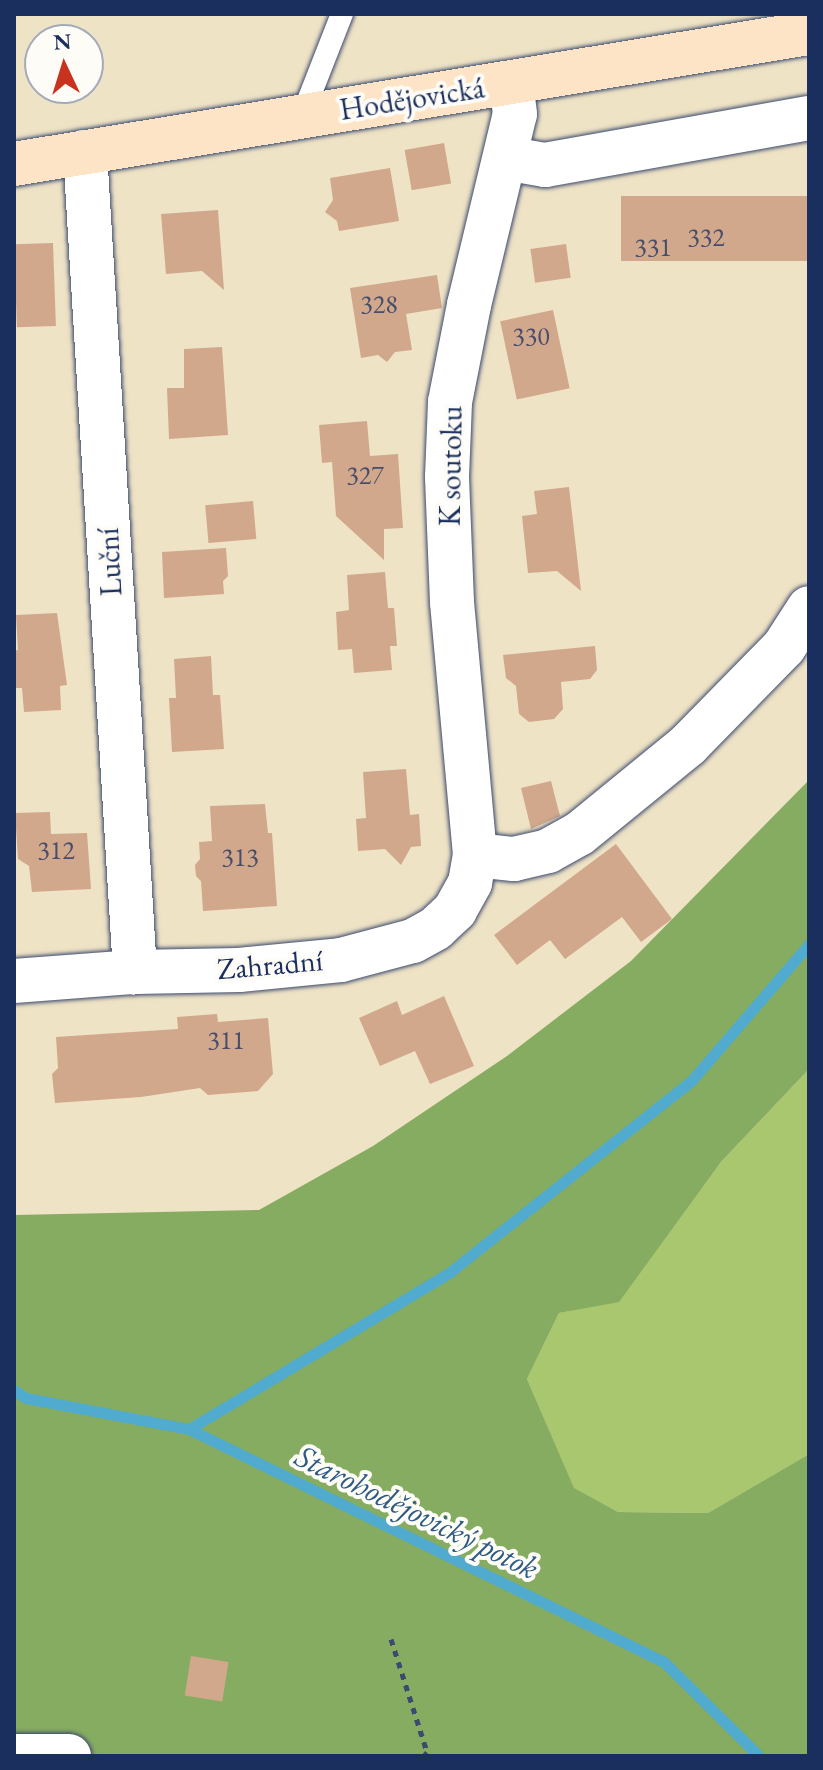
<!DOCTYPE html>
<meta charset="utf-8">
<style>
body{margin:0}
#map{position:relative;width:823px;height:1770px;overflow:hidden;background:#efe3c6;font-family:"EB Garamond",serif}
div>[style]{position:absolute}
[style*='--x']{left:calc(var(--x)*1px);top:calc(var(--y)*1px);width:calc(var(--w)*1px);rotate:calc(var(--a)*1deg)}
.green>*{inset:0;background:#a9c76e}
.forest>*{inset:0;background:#86ac61}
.stream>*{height:11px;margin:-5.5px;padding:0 5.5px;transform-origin:5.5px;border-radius:5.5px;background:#50abce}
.building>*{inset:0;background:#d1a88c;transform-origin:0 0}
.path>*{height:5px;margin-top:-2.5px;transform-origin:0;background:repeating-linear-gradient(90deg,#3b4a6e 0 6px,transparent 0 12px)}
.roads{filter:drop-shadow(0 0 2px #3b4a6e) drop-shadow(0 0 2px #3b4a6e)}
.lane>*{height:22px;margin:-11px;padding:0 11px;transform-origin:11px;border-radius:11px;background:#fff}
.street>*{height:44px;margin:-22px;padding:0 22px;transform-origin:22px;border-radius:22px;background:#fff}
.secondary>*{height:44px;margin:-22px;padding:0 22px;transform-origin:22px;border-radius:22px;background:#fee4c6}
span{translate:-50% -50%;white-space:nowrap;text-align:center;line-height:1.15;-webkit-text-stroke:8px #fdfcf7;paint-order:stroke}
.number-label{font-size:26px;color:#484d6a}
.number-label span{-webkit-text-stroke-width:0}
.street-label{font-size:30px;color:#1b2f5e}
.water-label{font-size:32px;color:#2e5a85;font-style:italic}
.frame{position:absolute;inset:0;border:16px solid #1b2f5e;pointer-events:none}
.north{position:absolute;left:24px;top:24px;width:80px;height:80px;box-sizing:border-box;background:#fdfcf7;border:2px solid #a3aaba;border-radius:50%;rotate:356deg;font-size:22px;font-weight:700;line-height:32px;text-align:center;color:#1b2f5e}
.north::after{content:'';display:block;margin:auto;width:28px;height:36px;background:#c8321e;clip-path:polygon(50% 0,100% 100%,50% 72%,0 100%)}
</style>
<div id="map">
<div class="green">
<div style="clip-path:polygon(809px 1069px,809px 1454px,708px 1513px,618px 1512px,574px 1489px,527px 1379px,559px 1313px,619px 1301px,721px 1162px)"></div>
</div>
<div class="forest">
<div style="clip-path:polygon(809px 780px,809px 1069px,721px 1162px,619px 1302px,559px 1313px,527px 1379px,574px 1488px,618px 1512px,708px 1513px,809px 1454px,809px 1756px,14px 1756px,14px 1215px,259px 1210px,373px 1146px,507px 1056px,631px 961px)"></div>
</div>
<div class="stream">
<div style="--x:14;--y:1390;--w:14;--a:34"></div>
<div style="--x:26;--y:1398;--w:166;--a:10.8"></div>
<div style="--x:189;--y:1429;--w:529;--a:26.13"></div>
<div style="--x:664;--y:1662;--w:134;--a:44.7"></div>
<div style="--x:189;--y:1429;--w:305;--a:-31"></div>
<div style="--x:450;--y:1272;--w:309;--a:-38.4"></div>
<div style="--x:692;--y:1080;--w:179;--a:-49.3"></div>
</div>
<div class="building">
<div style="left:444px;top:143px;width:41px;height:40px;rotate:80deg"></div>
<div style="clip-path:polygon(390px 168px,399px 221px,339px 231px,337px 221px,325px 212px,333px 200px,330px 178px)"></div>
<div style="left:809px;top:196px;width:65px;height:188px;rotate:90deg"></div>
<div style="clip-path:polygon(218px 210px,224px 290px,202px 271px,166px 274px,161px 214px)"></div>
<div style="left:53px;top:243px;width:83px;height:39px;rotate:88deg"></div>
<div style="left:566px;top:244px;width:34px;height:36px;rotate:82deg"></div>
<div style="clip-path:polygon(437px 275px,442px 308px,406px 314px,412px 350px,395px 352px,387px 362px,378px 355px,361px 358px,350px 288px)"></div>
<div style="left:553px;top:310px;width:80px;height:54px;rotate:78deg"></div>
<div style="clip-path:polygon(222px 347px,228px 435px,169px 439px,167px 388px,184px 388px,184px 349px)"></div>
<div style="clip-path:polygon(367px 421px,370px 456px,398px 454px,403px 528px,384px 529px,384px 560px,336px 516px,332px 462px,322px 463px,319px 425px)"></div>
<div style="clip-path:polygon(569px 487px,581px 591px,557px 571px,528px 573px,522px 516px,537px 514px,534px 491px)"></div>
<div style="left:253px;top:501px;width:38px;height:48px;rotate:85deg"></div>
<div style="clip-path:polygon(226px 548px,228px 576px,223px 581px,224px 594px,164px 598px,162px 552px)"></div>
<div style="clip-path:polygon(385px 572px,388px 608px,394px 608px,397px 646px,390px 646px,392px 670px,354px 673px,352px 649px,338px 650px,336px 612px,349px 610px,347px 575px)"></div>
<div style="clip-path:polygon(57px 613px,67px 685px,60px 686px,61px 710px,24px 712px,22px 688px,14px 688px,14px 651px,18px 650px,16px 615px)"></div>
<div style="clip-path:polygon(595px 646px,597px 670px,590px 679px,561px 682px,563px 709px,554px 719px,529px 722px,519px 714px,516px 686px,506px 678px,503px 655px)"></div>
<div style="clip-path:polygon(211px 656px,213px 695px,220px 695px,224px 749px,172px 752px,169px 698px,176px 698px,174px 659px)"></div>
<div style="clip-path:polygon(406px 769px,410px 815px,419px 814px,421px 846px,411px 847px,401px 865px,385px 849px,358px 851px,356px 819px,366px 818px,363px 772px)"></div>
<div style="clip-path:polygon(551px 781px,560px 816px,531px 829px,521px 788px)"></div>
<div style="clip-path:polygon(265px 804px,268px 833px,272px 833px,277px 906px,203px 911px,201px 881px,196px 876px,195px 865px,200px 859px,199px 842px,212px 841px,210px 806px)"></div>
<div style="clip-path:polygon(50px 812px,51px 834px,87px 833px,91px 889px,32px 892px,29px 866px,18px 859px,15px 813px)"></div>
<div style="clip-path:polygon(616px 844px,672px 919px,641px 942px,622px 917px,565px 959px,550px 940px,517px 965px,494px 935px)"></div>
<div style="clip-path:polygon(444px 996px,474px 1066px,430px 1084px,415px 1051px,380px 1066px,359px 1018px,397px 1001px,402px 1015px)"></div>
<div style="clip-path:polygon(217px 1014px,218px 1022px,268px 1018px,273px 1074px,258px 1091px,208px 1095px,200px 1088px,141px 1097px,55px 1103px,52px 1074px,58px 1068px,56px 1037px,178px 1029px,177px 1017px)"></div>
<div style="left:191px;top:1656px;width:38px;height:40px;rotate:9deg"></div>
</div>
<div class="path">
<div style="--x:391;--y:1639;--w:119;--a:72.3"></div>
<div style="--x:427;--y:1752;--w:5;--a:127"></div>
</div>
<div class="roads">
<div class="lane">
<div style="--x:302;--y:116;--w:110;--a:-68.6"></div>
</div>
<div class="street">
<div style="--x:85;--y:152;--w:822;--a:86.51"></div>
<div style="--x:505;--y:158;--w:41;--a:9.9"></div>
<div style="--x:545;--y:165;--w:268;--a:-10.1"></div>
<div style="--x:475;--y:855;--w:39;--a:6"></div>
<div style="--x:514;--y:859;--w:35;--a:-13"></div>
<div style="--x:548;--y:851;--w:35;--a:-29"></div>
<div style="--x:579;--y:834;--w:141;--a:-39.2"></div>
<div style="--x:688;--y:745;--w:137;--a:-45.6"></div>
<div style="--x:784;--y:647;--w:46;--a:-57.3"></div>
<div style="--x:14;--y:981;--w:121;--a:-4.3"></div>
<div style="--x:135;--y:972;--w:104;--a:-1.1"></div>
<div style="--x:239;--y:970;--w:102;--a:-5.6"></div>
<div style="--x:341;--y:960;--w:74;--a:-14.8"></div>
<div style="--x:413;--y:941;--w:26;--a:-29"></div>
<div style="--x:436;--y:928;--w:26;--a:-43"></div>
<div style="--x:455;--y:910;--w:31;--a:-61"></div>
<div style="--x:470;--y:883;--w:28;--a:-80"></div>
<div style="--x:475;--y:855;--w:254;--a:-95.2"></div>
<div style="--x:452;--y:602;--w:125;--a:-92.3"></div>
<div style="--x:447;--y:477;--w:75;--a:-87.7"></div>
<div style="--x:450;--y:402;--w:99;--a:-78.9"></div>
<div style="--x:469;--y:305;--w:196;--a:-76.5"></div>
<div style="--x:515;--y:114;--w:31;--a:-97"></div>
<div style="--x:17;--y:1756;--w:52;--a:0"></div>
</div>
<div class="secondary">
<div style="--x:14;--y:164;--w:806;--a:-9.36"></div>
</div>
</div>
<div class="number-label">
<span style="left:706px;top:238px">332</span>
<span style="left:653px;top:248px">331</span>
<span style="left:379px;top:305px">328</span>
<span style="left:531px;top:337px">330</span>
<span style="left:365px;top:476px">327</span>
<span style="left:56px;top:851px">312</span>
<span style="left:240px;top:858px">313</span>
<span style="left:226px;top:1041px">311</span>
</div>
<div class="street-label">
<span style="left:412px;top:99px;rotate:-9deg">Hodějovická</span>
<span style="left:451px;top:466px;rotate:-89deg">K soutoku</span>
<span style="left:110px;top:562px;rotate:-93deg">Luční</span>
<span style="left:270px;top:965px;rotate:-5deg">Zahradní</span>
</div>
<div class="water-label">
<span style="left:417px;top:1512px;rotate:26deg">Starohodějovický potok</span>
</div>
<div class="frame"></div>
<div class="north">N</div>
</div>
